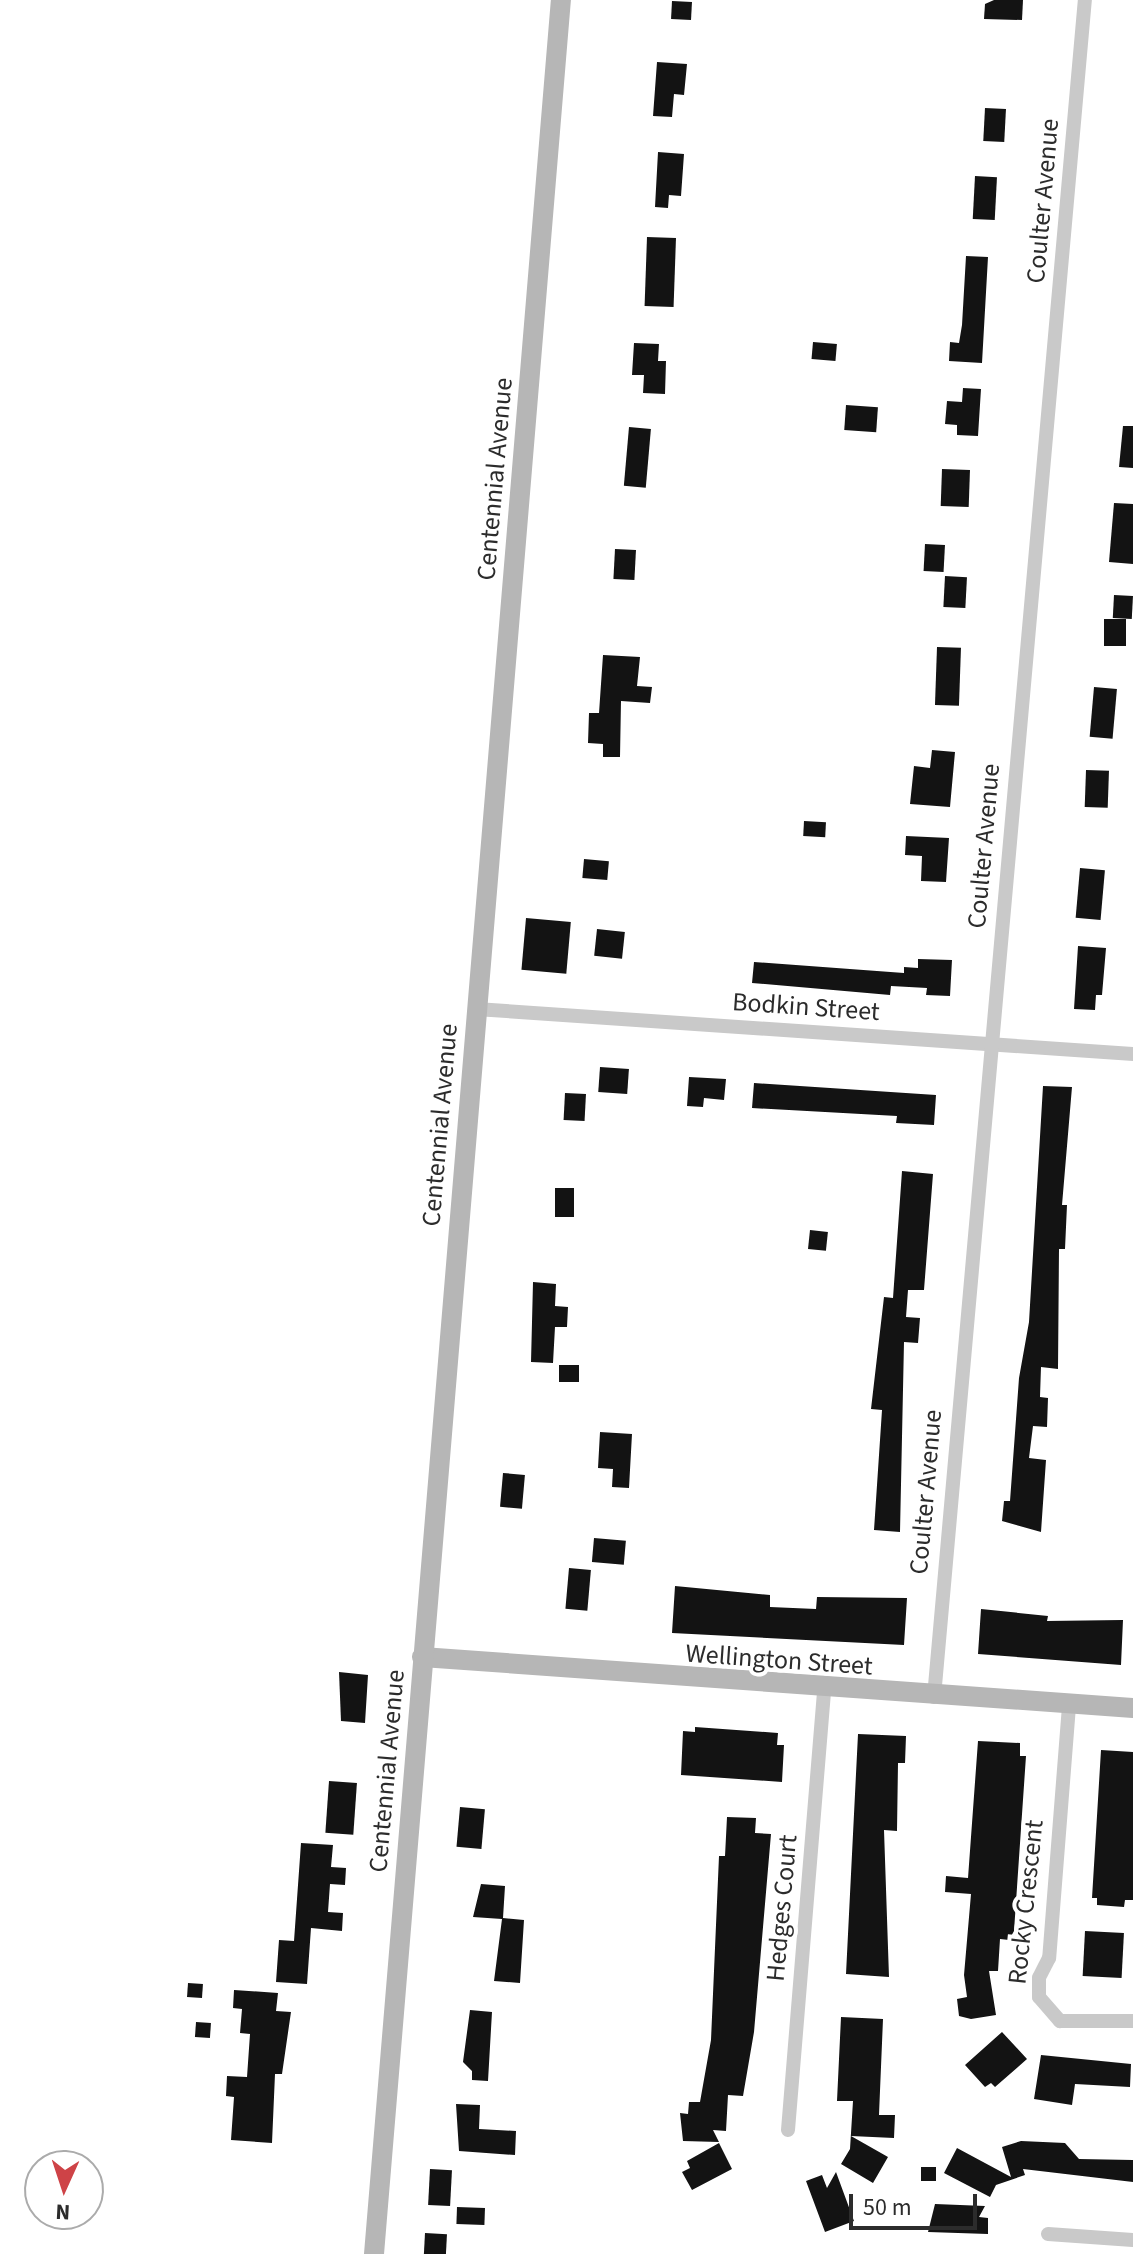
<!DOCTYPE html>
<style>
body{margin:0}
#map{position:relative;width:1133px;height:2254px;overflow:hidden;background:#fff;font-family:"Source Sans 3",sans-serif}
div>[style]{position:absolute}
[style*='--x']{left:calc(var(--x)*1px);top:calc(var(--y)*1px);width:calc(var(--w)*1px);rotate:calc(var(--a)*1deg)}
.building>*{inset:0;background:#131313;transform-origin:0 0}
.street>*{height:14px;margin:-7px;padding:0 7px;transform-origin:7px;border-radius:7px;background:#c9c9c9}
.secondary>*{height:20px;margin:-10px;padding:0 10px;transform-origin:10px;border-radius:10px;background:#b6b6b6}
span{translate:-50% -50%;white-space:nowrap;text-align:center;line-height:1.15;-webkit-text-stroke:8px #fff;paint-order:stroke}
.street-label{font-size:26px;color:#2c2c2c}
.north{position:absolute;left:24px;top:2150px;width:80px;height:80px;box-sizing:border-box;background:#fff;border:2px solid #ababab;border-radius:50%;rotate:183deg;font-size:22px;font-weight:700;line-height:32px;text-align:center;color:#2c2c2c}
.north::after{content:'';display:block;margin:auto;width:28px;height:36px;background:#ce4347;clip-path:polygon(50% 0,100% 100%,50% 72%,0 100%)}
.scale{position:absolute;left:849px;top:2194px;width:128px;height:36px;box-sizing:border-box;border:4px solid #2c2c2c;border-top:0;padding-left:10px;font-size:24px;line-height:28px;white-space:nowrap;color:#2c2c2c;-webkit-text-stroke:6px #fff;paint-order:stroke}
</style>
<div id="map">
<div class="building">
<div style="clip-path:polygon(994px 0,1023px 0,1022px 20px,984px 19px,985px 4px)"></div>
<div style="left:672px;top:1px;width:20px;height:18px;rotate:3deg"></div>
<div style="clip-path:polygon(657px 62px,687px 64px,684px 95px,674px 94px,672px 117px,653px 116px)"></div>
<div style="left:985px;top:108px;width:21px;height:33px;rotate:3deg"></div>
<div style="clip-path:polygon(658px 152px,684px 154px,681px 196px,669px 195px,668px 208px,655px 207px)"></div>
<div style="left:975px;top:176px;width:22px;height:43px;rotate:3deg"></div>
<div style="left:647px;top:237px;width:29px;height:69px;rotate:2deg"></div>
<div style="clip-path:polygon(966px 256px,988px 257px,982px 363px,949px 361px,950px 342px,959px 343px,962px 325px)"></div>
<div style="left:813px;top:342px;width:24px;height:17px;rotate:5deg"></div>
<div style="clip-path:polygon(634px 343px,659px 344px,658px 361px,666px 361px,665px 394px,643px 393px,644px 375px,632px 375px)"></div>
<div style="clip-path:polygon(963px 388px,981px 389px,978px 436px,957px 435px,957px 425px,945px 424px,947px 401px,962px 402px)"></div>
<div style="left:846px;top:405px;width:32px;height:25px;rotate:4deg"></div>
<div style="clip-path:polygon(1123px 426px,1133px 426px,1133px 468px,1119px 467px)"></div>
<div style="left:629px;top:427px;width:22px;height:59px;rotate:5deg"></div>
<div style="left:942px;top:469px;width:28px;height:37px;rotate:2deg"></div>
<div style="clip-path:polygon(1114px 503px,1133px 504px,1133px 564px,1109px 562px)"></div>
<div style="left:925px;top:544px;width:20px;height:27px;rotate:3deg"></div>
<div style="left:615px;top:549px;width:21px;height:30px;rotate:3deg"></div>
<div style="left:945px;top:576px;width:22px;height:31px;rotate:3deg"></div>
<div style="left:1114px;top:595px;width:19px;height:23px;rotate:3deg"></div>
<div style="left:1104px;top:619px;width:22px;height:27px"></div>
<div style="left:937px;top:647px;width:24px;height:58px;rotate:2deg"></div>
<div style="clip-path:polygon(603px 655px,640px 657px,637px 686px,652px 687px,650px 703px,621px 701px,620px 757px,603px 757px,603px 744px,588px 743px,589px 713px,599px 713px)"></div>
<div style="left:1094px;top:687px;width:23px;height:50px;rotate:5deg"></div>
<div style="clip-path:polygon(932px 750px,955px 752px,950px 807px,910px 804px,914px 766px,930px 768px)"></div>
<div style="left:1086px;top:770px;width:23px;height:37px;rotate:2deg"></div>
<div style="left:804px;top:821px;width:22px;height:15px;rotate:3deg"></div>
<div style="clip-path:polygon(906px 836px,949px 838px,946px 882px,921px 881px,922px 856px,905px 855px)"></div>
<div style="left:584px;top:859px;width:25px;height:19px;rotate:5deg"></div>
<div style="left:1080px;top:868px;width:25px;height:50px;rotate:5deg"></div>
<div style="left:526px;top:918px;width:45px;height:52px;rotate:5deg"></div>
<div style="left:597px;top:929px;width:28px;height:27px;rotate:6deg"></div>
<div style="clip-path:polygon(1078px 946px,1106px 948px,1102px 995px,1096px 995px,1095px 1010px,1074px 1009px)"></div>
<div style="clip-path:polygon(918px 959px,952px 960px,950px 996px,926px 995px,927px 988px,891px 986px,890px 995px,752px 983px,754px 962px,904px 973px,904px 967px,918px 968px)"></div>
<div style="left:600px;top:1067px;width:29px;height:25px;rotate:4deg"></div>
<div style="clip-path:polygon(689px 1077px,726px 1079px,724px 1100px,704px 1098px,703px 1107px,687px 1106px)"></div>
<div style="clip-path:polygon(754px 1083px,936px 1095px,934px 1125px,896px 1123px,897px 1116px,752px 1108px)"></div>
<div style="clip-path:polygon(1043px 1086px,1072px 1087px,1062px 1205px,1067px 1205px,1065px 1249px,1059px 1249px,1058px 1369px,1041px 1367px,1040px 1397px,1048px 1398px,1047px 1427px,1033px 1426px,1029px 1458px,1046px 1460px,1041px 1532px,1002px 1521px,1004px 1501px,1010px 1501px,1019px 1378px,1029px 1322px)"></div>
<div style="left:565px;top:1093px;width:21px;height:27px;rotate:3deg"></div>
<div style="clip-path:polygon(902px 1171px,933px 1174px,924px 1290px,908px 1290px,906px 1317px,920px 1318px,918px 1343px,904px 1342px,900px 1532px,874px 1530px,882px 1410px,871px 1409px,884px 1297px,893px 1298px)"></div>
<div style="left:555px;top:1188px;width:19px;height:29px"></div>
<div style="left:810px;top:1230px;width:18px;height:19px;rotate:6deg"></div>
<div style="clip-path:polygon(533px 1282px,556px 1284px,555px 1306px,568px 1307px,567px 1327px,555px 1327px,553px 1363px,531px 1362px)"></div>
<div style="left:559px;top:1365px;width:20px;height:17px"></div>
<div style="clip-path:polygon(600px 1432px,632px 1434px,629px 1488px,612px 1487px,613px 1469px,598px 1468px)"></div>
<div style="left:503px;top:1473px;width:22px;height:34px;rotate:5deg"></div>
<div style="left:594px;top:1538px;width:32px;height:24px;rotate:5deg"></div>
<div style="left:569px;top:1568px;width:22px;height:41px;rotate:5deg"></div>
<div style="clip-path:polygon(675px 1586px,770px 1595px,770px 1607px,816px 1609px,817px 1597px,907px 1598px,904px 1645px,672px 1633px)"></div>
<div style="clip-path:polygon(981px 1609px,1048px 1616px,1047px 1621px,1123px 1620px,1121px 1665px,978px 1654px)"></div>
<div style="clip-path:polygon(339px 1672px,368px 1675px,365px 1723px,341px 1721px)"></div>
<div style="clip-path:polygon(695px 1727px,778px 1733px,777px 1745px,784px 1745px,782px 1782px,681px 1775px,683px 1731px,695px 1732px)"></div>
<div style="clip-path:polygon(858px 1734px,906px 1736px,905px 1763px,898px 1763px,897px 1831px,884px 1830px,889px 1977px,846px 1974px)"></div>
<div style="clip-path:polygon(978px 1741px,1020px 1743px,1020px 1756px,1026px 1756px,1014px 1931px,1009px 1940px,1000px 1939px,998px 1971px,989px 1971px,996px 2015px,971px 2019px,959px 2016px,957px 1999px,967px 1997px,964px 1975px,971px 1894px,945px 1892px,946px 1876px,968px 1878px)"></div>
<div style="clip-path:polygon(1101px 1750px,1133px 1752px,1133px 1900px,1125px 1900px,1124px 1907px,1097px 1905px,1097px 1898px,1092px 1898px)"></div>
<div style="left:329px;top:1781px;width:28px;height:52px;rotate:4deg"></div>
<div style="left:460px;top:1807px;width:25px;height:40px;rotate:5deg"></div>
<div style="clip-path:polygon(727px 1817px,756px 1818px,755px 1833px,771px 1834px,754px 2032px,743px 2096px,728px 2095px,726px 2131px,713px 2130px,719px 2142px,683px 2141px,680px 2113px,688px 2114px,689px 2102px,700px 2102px,711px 2040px,719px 1856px,725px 1856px)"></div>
<div style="clip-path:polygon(301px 1843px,333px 1845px,331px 1867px,346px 1868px,345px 1885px,330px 1884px,328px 1912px,343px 1913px,342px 1931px,311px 1928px,307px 1984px,276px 1982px,279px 1940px,294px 1941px)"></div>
<div style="clip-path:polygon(481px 1884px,505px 1886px,503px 1918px,524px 1920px,520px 1983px,494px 1981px,502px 1919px,473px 1917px)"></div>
<div style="left:1085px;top:1931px;width:39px;height:45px;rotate:3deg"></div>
<div style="left:188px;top:1983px;width:15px;height:14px;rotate:4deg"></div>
<div style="clip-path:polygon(234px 1990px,278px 1993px,276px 2011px,291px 2012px,282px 2074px,275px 2074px,272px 2143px,231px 2140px,234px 2097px,226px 2096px,227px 2076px,247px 2077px,250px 2034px,240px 2033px,242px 2009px,233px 2008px)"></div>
<div style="clip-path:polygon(470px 2010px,492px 2012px,488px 2081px,472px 2080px,472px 2071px,463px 2062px)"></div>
<div style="clip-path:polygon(841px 2017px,883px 2019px,879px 2115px,895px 2115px,894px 2138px,851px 2136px,888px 2157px,873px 2183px,841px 2164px,850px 2149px,853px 2101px,837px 2101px)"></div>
<div style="left:196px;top:2022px;width:15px;height:15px;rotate:4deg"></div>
<div style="clip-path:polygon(1002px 2032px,1027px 2059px,995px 2087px,991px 2083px,985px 2087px,965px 2065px)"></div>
<div style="clip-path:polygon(1041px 2055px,1131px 2064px,1130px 2087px,1075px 2084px,1072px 2105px,1034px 2099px)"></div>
<div style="clip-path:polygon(456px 2104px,480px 2105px,479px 2129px,516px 2131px,515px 2155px,459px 2151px)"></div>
<div style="clip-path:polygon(1021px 2141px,1065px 2143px,1079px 2159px,1133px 2160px,1133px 2182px,1023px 2169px,1025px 2175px,996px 2185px,990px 2197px,944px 2173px,957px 2148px,1011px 2177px,1002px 2147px)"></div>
<div style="clip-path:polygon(719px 2143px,732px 2169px,692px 2190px,682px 2172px,690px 2168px,687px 2161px)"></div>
<div style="left:921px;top:2167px;width:15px;height:14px"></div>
<div style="left:430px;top:2169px;width:22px;height:36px;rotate:3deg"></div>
<div style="clip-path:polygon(836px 2172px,854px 2221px,825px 2232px,806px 2181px,822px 2175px,827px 2188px)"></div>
<div style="clip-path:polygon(935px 2204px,985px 2206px,979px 2217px,988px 2218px,988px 2234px,928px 2232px)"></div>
<div style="left:457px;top:2207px;width:28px;height:17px;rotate:2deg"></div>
<div style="left:425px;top:2233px;width:22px;height:21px;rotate:3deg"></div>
</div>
<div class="street">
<div style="--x:476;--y:1009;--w:659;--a:3.92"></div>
<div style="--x:934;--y:1697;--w:1704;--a:-84.92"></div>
<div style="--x:1069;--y:1706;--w:253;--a:94.5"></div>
<div style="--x:1049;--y:1958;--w:22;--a:117"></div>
<div style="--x:1039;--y:1978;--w:19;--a:90"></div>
<div style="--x:1039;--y:1997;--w:32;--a:49"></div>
<div style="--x:1060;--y:2021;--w:73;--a:0"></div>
<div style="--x:788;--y:2130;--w:441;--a:-85.3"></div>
<div style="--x:1048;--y:2234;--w:85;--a:4"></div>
</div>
<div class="secondary">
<div style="--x:422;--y:1657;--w:713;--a:4.1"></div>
<div style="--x:374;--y:2254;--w:2262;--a:-85.26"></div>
</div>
<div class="street-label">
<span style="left:1043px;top:201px;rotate:-85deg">Coulter Avenue</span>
<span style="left:495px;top:479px;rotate:-85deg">Centennial Avenue</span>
<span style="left:984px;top:846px;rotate:-85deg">Coulter Avenue</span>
<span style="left:806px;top:1007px;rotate:4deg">Bodkin Street</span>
<span style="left:440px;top:1125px;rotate:-85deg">Centennial Avenue</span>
<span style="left:926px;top:1492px;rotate:-85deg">Coulter Avenue</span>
<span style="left:779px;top:1660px;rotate:4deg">Wellington Street</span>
<span style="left:387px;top:1771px;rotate:-85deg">Centennial Avenue</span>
<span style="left:1026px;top:1902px;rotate:-84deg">Rocky Crescent</span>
<span style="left:782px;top:1908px;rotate:-85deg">Hedges Court</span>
</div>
<div class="north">N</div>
<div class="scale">50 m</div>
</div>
